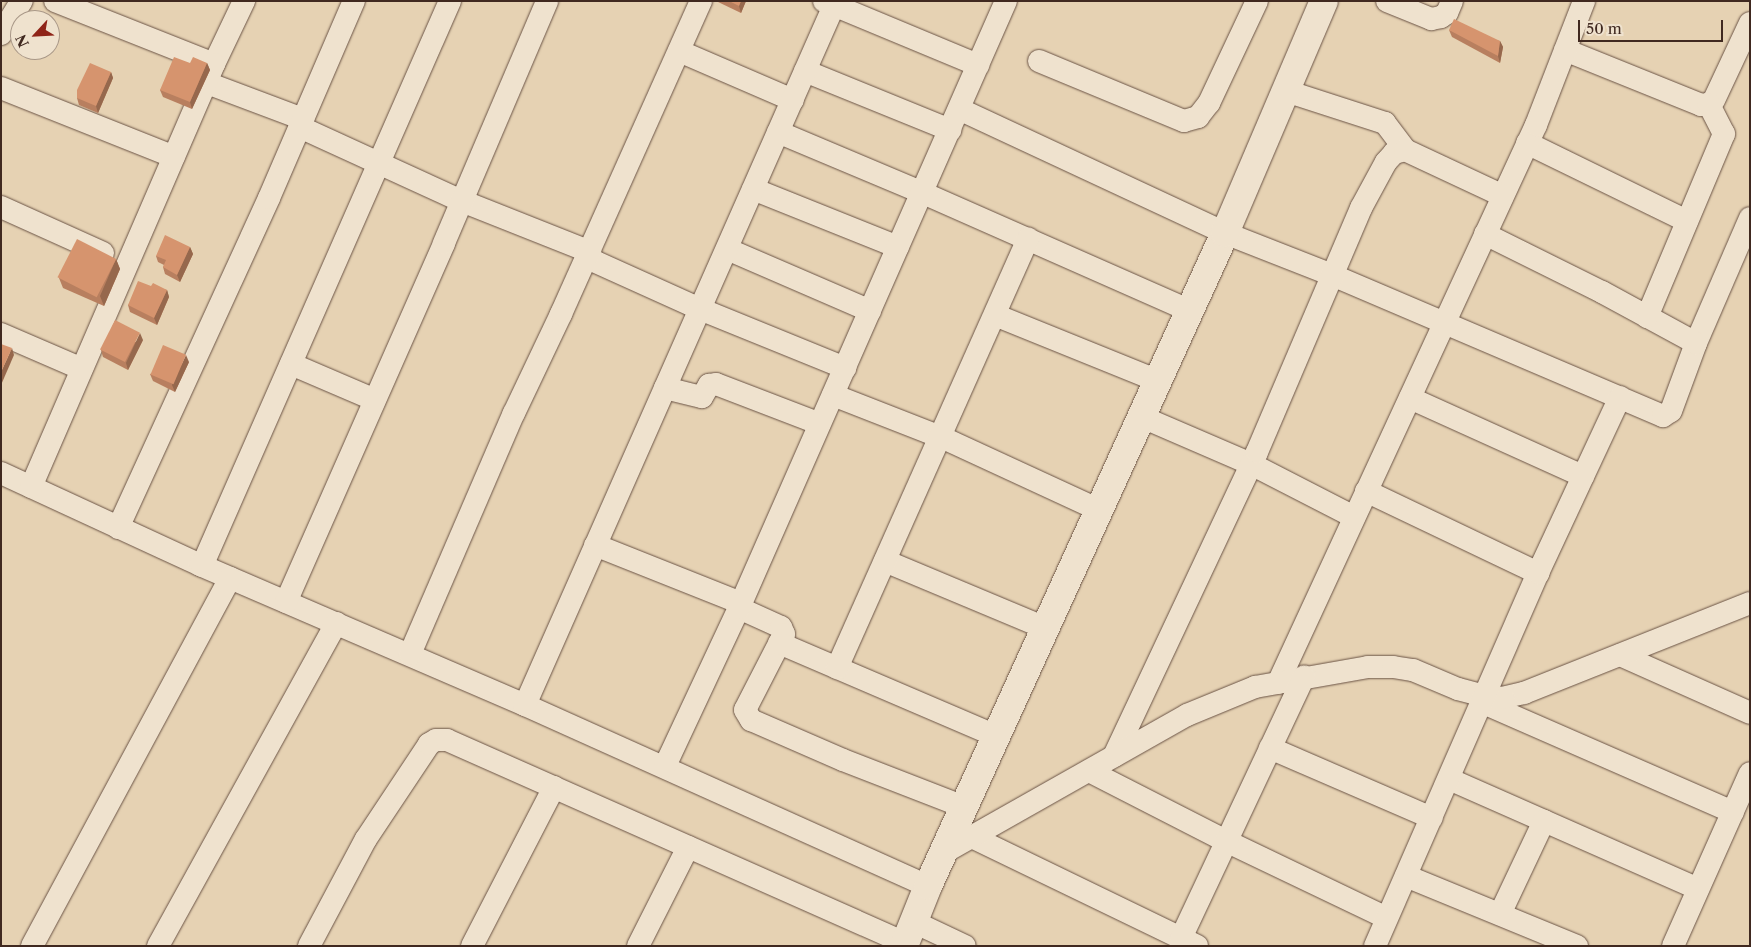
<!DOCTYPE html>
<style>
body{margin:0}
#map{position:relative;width:1751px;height:947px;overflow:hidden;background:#e6d2b3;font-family:"Libre Caslon Text",serif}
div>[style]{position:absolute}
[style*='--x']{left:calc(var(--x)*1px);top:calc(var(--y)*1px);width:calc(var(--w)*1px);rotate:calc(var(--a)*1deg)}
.roads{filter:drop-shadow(0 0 1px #6a5345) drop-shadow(0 0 1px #6a5345)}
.street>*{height:22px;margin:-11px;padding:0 11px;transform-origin:11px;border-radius:11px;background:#efe2ce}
.secondary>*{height:28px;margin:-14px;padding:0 14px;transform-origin:14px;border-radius:14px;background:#efe2ce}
.wall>*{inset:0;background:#b87f5f}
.shaded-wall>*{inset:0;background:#96684d}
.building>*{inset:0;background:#d6946e;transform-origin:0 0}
span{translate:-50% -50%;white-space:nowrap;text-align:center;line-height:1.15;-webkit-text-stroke:4.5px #efe2ce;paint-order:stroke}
.frame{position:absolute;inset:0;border:2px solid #402920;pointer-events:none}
.north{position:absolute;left:10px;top:10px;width:50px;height:50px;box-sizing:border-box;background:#efe2ce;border:1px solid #a99888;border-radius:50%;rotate:245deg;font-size:14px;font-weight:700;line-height:20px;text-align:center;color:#402920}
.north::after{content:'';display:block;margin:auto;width:18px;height:22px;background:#8f2418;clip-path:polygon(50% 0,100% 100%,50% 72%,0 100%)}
.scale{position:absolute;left:1578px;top:20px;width:145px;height:22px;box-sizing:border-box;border:2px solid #402920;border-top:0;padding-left:6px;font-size:15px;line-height:18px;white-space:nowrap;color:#402920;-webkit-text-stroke:4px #efe2ce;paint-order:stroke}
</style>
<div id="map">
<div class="roads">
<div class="street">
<div style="--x:55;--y:1;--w:171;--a:21.6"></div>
<div style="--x:214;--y:64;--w:70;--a:-64.5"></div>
<div style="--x:824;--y:1;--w:167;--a:22.6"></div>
<div style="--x:1387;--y:1;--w:48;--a:22.2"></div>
<div style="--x:1431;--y:19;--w:10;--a:-11"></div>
<div style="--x:1441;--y:17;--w:7;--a:-34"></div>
<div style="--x:1447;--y:13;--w:13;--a:-67"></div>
<div style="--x:1;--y:34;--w:39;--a:-58"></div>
<div style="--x:1565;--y:50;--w:147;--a:22"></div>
<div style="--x:1701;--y:105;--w:8;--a:-7"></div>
<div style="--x:1709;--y:104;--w:6;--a:-39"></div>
<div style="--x:1714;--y:100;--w:85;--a:-64.9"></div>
<div style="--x:679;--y:51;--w:124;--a:23.3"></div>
<div style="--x:1039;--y:61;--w:157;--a:22.5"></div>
<div style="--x:1184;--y:121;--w:15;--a:-16"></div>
<div style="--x:1198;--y:117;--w:18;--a:-52"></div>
<div style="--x:1209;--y:103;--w:113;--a:-64.8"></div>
<div style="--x:805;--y:71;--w:157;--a:22.1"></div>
<div style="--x:207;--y:83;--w:103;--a:20.6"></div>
<div style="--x:1;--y:88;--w:186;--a:21.7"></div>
<div style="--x:1286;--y:91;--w:104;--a:17.9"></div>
<div style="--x:1385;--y:123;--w:34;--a:53"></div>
<div style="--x:959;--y:109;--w:293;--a:25"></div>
<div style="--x:1225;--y:233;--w:115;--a:21.4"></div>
<div style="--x:1332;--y:275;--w:360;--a:23.1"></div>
<div style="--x:1663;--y:416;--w:9;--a:-32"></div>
<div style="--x:1671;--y:411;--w:72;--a:-69.8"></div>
<div style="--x:1696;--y:343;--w:136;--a:-66.6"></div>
<div style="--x:300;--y:127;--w:178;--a:24.6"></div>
<div style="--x:462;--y:201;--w:138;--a:21.7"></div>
<div style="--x:778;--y:132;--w:157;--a:22.8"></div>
<div style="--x:923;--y:193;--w:292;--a:23.8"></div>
<div style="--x:1527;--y:143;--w:178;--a:26"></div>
<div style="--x:753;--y:189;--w:156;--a:21.8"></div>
<div style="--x:1;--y:207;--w:112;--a:24.3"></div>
<div style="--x:1485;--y:234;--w:131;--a:26.4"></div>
<div style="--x:1602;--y:292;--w:107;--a:28.5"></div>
<div style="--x:727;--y:249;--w:156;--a:23.4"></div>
<div style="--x:587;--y:258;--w:124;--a:24.3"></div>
<div style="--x:700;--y:309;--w:157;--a:22.1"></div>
<div style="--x:995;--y:315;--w:176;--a:22"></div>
<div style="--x:1647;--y:317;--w:199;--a:-67.2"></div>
<div style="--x:1724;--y:134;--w:34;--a:-117"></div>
<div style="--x:1;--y:334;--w:88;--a:23.4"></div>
<div style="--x:291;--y:364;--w:91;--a:23.2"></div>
<div style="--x:665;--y:388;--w:38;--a:14"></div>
<div style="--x:702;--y:397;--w:14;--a:-60"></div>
<div style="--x:709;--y:385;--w:7;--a:-8"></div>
<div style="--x:716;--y:384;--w:111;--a:21"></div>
<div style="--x:833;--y:395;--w:116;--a:21.3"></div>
<div style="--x:941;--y:437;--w:174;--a:24.8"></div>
<div style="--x:1410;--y:398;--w:190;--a:24.3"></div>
<div style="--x:1142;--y:417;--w:119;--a:23.3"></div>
<div style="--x:1251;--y:464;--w:116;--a:27.2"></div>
<div style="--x:1;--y:473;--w:219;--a:24.8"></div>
<div style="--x:200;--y:565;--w:354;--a:23.3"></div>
<div style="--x:525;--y:705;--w:442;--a:24.2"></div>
<div style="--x:31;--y:487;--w:461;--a:-66.6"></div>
<div style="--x:1366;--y:491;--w:191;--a:25.5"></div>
<div style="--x:118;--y:528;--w:363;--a:-65.4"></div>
<div style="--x:269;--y:198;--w:215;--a:-66.7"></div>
<div style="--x:595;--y:545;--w:157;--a:21.7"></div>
<div style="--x:885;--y:561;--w:173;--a:22.7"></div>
<div style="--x:202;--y:566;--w:617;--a:-66.3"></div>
<div style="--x:286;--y:602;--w:392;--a:-66.2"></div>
<div style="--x:444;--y:243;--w:263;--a:-66.9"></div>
<div style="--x:739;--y:608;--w:46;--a:24.3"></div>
<div style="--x:781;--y:627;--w:8;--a:67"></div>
<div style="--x:784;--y:634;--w:85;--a:117.2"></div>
<div style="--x:745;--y:710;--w:12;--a:59"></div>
<div style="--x:751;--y:720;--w:100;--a:23.5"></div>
<div style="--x:843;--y:760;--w:130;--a:21.2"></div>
<div style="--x:779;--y:643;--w:236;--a:23.2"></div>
<div style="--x:410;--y:654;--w:262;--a:-66.7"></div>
<div style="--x:514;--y:413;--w:110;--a:-64.6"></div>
<div style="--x:561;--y:314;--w:343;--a:-65.9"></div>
<div style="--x:1620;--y:655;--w:142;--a:24"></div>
<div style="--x:837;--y:668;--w:470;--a:-66"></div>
<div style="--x:1278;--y:683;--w:615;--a:-65.19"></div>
<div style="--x:1536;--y:125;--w:133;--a:-68.8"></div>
<div style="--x:1481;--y:702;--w:275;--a:23.6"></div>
<div style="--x:525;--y:705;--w:770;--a:-66.17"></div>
<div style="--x:1270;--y:748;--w:176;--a:23.4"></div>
<div style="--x:1114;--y:756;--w:336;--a:-64.8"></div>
<div style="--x:1257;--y:452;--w:265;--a:-66.9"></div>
<div style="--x:1361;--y:208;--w:52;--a:-61.5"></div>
<div style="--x:1386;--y:162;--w:12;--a:-48"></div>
<div style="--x:1394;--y:153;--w:11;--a:-15"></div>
<div style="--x:1405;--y:150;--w:108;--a:25.1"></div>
<div style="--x:665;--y:766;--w:174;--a:-64.9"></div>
<div style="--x:739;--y:608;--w:663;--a:-66.26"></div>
<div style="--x:1089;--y:771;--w:154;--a:27.1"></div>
<div style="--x:1226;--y:841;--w:178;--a:25.6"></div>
<div style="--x:1449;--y:779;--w:272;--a:23.8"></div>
<div style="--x:972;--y:837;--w:250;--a:25.8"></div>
<div style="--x:943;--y:853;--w:280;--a:-29.5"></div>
<div style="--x:1187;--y:715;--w:74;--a:-22.4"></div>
<div style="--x:1255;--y:687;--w:115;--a:-10"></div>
<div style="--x:1368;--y:667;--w:25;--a:0"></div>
<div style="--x:1393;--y:667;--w:20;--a:9"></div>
<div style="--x:1413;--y:670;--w:49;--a:22.9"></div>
<div style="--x:1458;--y:689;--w:27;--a:15"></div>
<div style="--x:1484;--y:696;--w:18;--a:6"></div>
<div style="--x:1502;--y:698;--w:23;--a:-13"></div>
<div style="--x:1524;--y:693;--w:243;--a:-21.7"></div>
<div style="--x:1406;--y:876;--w:185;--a:22.3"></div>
<div style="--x:1500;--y:914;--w:103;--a:-64.7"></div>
<div style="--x:914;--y:922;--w:56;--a:25.2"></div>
<div style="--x:1181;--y:938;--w:289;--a:-64.8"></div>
<div style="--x:32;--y:946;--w:418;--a:-61.7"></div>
<div style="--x:158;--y:946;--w:369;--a:-61.1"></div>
<div style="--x:309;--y:946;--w:121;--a:-62"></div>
<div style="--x:366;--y:839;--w:114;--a:-56.4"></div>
<div style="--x:429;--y:744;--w:8;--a:-30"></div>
<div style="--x:436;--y:740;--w:11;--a:0"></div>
<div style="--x:447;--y:740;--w:501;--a:23.9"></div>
<div style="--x:472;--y:946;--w:179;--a:-62.7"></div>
<div style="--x:638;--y:946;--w:111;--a:-63.2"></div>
<div style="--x:1375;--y:946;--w:407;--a:-66.4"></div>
<div style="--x:1538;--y:573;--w:194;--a:-65"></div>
<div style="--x:1673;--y:946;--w:189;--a:-66"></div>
</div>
<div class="secondary">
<div style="--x:904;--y:946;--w:65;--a:-68.2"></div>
<div style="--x:928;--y:886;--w:717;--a:-65.54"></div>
<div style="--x:1225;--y:233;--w:252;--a:-66.9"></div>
</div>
</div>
<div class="wall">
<div style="clip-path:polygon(716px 1px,746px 1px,741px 13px)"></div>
<div style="clip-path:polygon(1449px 30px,1500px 41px,1503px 47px,1500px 63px,1452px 37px)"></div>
<div style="clip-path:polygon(190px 63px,207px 63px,210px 70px,192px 109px,163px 97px,160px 90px)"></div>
<div style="clip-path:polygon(111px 72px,113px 78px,98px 113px,79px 105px,77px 98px)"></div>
<div style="clip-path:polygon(190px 247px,193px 254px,180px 282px,165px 274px,163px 267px,164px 265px,158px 262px,156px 256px)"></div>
<div style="clip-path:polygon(116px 259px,120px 269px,104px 306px,63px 288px,59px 278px)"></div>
<div style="clip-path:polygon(151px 286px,167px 290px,169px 297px,157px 325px,130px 312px,128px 305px)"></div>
<div style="clip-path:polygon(143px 340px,128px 370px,103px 357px,101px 350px)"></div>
<div style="clip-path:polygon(189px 362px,175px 392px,153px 381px,150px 374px)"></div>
</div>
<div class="shaded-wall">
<div style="clip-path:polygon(741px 1px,746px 1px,741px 13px,739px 6px)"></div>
<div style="clip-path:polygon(1500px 41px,1503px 47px,1500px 63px,1498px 56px)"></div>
<div style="clip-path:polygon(207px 63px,210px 70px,192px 109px,190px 102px)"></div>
<div style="clip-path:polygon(111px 72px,113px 78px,98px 113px,96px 106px)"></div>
<div style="clip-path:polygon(190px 247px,193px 254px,180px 282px,177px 275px)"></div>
<div style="clip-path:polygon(116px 259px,120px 269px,104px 306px,100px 296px)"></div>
<div style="clip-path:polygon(167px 290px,169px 297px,157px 325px,154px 318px)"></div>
<div style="clip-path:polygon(140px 333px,143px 340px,128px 370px,126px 363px)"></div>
<div style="clip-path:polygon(12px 348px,14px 355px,1px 385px,1px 372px)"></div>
<div style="clip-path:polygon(186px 355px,189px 362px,175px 392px,172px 385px)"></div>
</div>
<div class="building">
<div style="clip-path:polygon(729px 1px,741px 1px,739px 6px)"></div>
<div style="clip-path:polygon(1454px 19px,1500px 41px,1498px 56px,1449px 30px)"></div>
<div style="clip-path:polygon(174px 57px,190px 63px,193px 57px,207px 63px,190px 102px,160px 90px)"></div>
<div style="clip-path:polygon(90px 63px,111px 72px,96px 106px,77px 98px,77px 90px)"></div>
<div style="clip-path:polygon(165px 235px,190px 247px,177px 275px,163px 267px,166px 260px,156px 256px)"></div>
<div style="left:77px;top:239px;width:44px;height:43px;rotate:27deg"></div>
<div style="clip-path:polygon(138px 281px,151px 286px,153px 283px,167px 290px,154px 318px,128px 305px)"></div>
<div style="left:115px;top:320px;width:28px;height:33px;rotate:27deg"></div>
<div style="clip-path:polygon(1px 344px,12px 348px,1px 372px)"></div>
<div style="left:163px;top:345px;width:25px;height:32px;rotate:23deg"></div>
</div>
<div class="frame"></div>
<div class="north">N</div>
<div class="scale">50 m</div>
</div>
